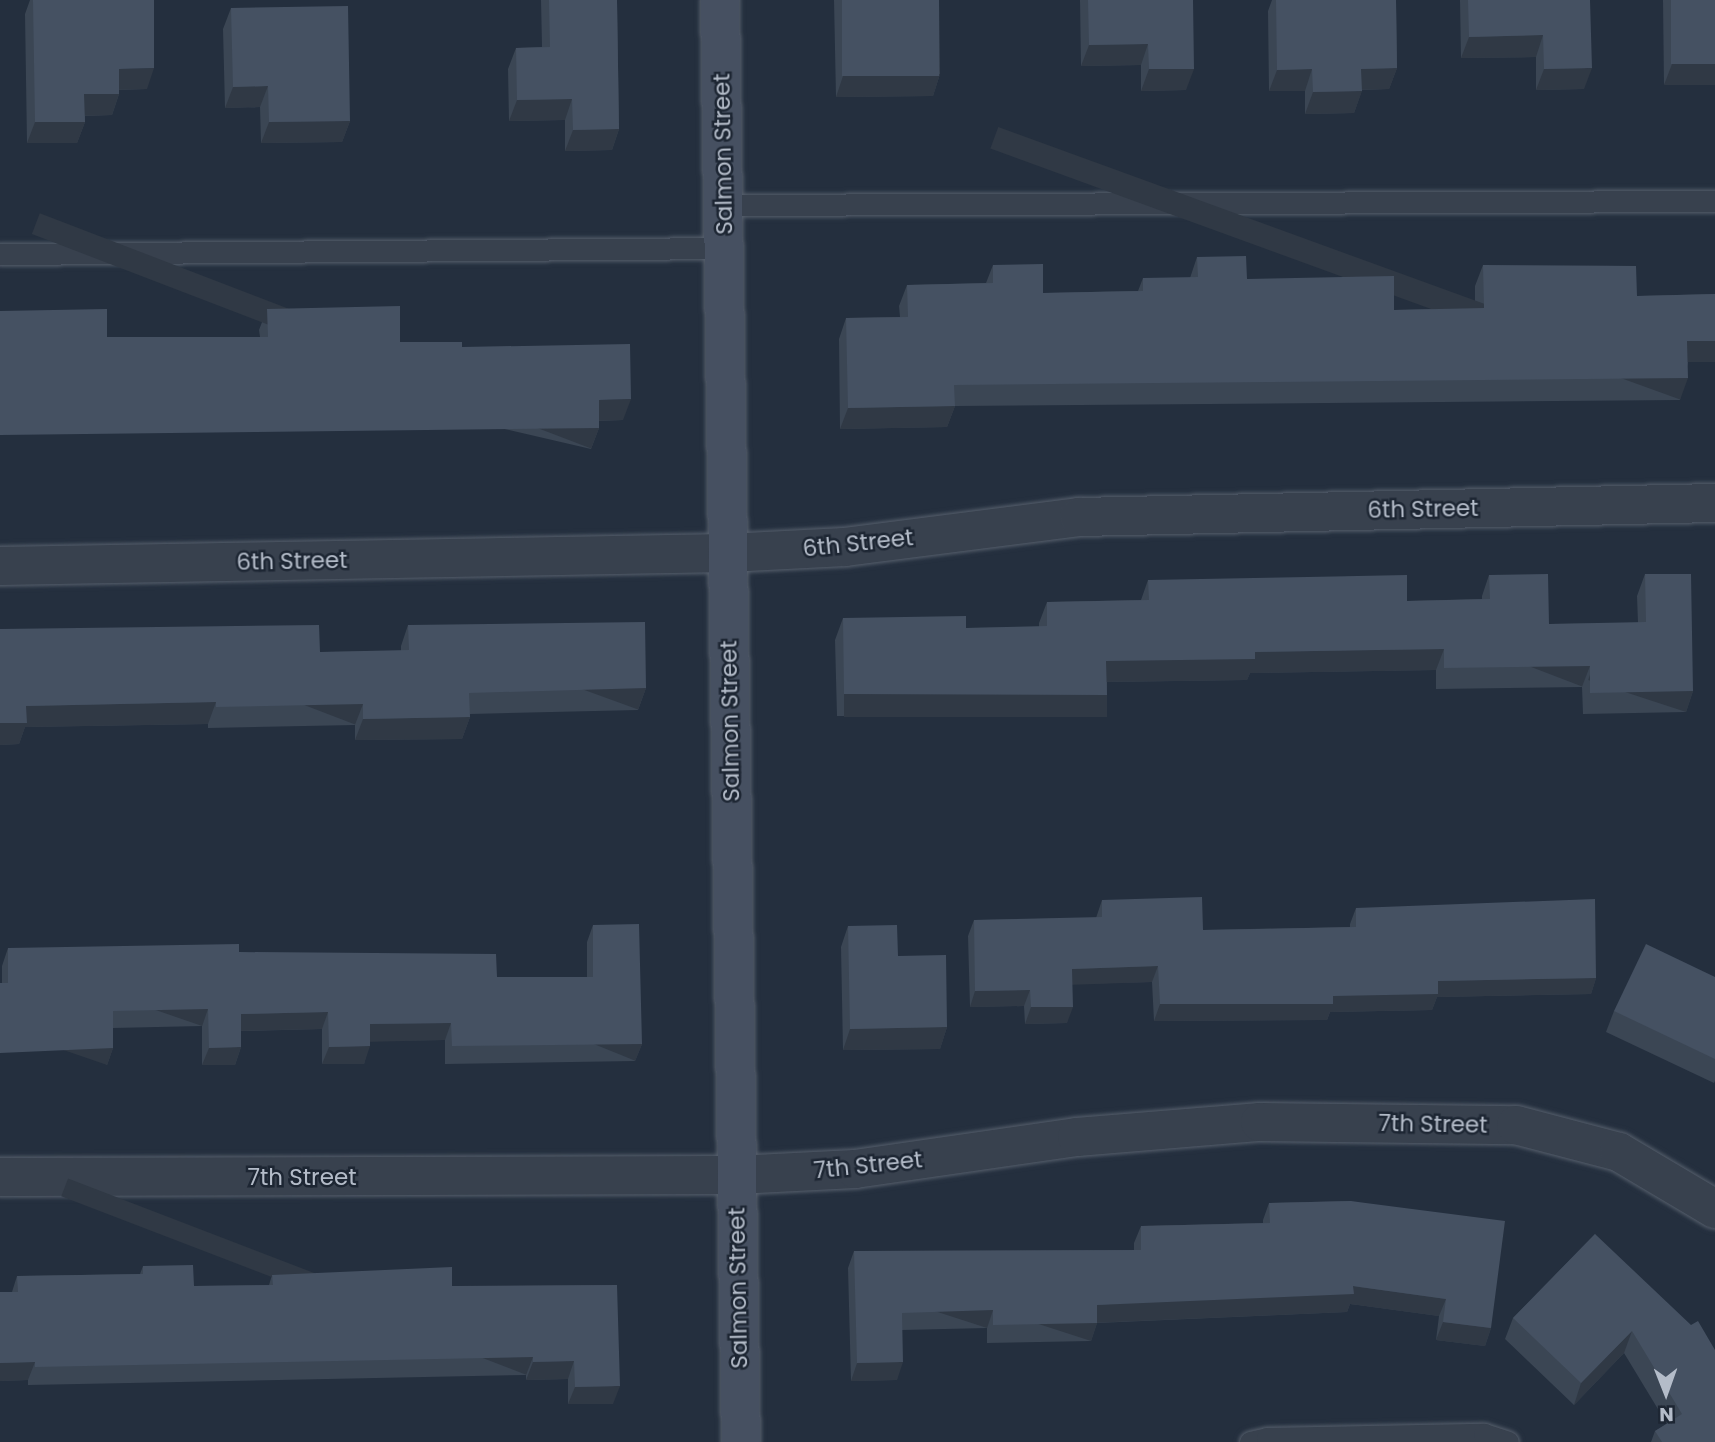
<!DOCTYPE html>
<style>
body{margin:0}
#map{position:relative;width:1715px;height:1442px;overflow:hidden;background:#242f3e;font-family:Poppins,sans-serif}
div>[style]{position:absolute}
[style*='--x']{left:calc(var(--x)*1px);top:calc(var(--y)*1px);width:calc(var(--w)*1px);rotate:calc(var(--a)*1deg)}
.roads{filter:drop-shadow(0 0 2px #565f6c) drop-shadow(0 0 2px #565f6c)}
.lane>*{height:21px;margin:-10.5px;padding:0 10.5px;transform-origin:10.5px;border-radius:10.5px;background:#38414e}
.street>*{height:38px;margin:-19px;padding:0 19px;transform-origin:19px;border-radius:19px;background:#38414e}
.secondary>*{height:38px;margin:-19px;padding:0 19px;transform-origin:19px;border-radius:19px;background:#465061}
.wall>*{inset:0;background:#3b4654}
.shaded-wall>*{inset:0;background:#303945;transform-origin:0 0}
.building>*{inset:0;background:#455162;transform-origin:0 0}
span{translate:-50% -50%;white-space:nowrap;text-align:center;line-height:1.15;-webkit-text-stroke:5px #1d2633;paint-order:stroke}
.street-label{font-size:23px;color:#b4bcc9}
.north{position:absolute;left:1631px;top:1358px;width:70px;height:70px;-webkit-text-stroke:5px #1d2633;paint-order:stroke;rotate:179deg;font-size:19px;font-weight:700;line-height:28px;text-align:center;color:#b4bcc9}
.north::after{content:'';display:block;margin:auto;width:24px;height:32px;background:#b4bcc9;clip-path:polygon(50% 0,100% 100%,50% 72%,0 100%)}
</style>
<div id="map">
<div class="roads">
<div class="lane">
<div style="--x:723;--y:205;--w:992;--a:-0.23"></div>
<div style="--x:0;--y:254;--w:724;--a:-0.47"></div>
<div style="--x:1250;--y:1442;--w:17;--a:-13"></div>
<div style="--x:1267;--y:1438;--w:217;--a:-1.1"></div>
<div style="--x:1484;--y:1434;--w:25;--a:18"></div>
</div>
<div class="street">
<div style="--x:0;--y:566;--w:727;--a:-1.02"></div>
<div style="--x:727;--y:553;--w:118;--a:-2.9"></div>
<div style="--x:845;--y:547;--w:236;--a:-7.3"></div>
<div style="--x:1079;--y:517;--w:636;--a:-1.26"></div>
<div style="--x:0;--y:1177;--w:736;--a:-0.16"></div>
<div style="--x:736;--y:1175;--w:119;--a:-2.9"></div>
<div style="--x:855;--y:1169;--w:224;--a:-8.2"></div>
<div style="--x:1077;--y:1137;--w:184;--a:-4.7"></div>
<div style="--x:1260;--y:1122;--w:256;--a:0.7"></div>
<div style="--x:1516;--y:1125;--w:106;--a:14.7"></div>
<div style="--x:1619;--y:1152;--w:112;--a:30.7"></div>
</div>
<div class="secondary">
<div style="--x:720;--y:0;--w:1442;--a:89.17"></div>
</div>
</div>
<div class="wall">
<div style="clip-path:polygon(30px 0,33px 0,147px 89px,119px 90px,119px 94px,112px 115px,85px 116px,85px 122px,77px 143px,27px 143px,25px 14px)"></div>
<div style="clip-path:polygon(541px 0,617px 0,619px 129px,612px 150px,565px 151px,565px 120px,509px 121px,508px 69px,516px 48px,542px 47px)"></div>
<div style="clip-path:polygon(834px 0,939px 0,940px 74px,933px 96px,836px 97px)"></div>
<div style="clip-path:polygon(1080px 0,1193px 0,1186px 90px,1141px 91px,1141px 65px,1081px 66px)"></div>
<div style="clip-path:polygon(1272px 0,1396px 0,1397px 68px,1389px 89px,1362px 90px,1354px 113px,1305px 114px,1305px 91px,1269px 91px,1268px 11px)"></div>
<div style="clip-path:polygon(1460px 0,1590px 0,1584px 89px,1536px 90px,1536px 57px,1461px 58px)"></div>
<div style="clip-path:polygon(1663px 0,1715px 0,1664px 85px)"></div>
<div style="clip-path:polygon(231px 8px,350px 121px,342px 142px,261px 143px,260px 107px,225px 108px,223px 29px)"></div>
<div style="clip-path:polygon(1197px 257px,1247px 279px,1394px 310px,1475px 308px,1475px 286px,1483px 265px,1637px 296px,1715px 294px,1715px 362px,1688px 362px,1680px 400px,955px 406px,947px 427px,840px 429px,839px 339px,846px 318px,900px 317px,899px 306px,907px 285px,986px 283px,993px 265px,1043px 293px,1138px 291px,1143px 278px,1190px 278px)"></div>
<div style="clip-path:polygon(267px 309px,400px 342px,462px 347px,623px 420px,599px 421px,599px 428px,591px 449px,107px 337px,260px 337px,259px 330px)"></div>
<div style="clip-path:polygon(1645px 574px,1693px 691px,1686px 712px,1583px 714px,1582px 687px,1436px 689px,1436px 670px,1250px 673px,1247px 680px,1107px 682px,1107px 695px,1099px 716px,837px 716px,835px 640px,843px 618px,966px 628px,1039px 627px,1039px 623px,1047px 602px,1141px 600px,1148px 580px,1407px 601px,1482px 599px,1482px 596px,1489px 575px,1549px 624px,1638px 623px,1637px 596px)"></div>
<div style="clip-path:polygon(408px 625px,646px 688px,638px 710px,470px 714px,470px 717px,462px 739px,355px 740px,355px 725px,208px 728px,208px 724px,25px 727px,19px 744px,0 745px,0 629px,320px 652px,401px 651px,401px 646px)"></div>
<div style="clip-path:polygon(1102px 900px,1203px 930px,1350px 927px,1350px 924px,1356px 908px,1596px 978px,1591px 994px,1437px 997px,1432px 1010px,1330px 1012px,1327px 1020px,1154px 1021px,1152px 982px,1072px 984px,1067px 1023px,1025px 1024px,1024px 1006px,970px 1007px,968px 936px,974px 920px,1096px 918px)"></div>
<div style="clip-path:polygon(593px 925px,642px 1044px,635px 1061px,445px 1064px,445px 1040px,370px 1041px,364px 1064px,322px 1064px,322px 1029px,241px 1031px,241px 1047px,235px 1065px,202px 1065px,202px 1026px,113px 1028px,113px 1048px,107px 1065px,2px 983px,2px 966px,8px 948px,239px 952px,497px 977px,587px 977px,587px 942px)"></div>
<div style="clip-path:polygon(848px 926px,898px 956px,947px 1027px,940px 1049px,843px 1050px,841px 947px)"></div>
<div style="clip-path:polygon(1715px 977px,1715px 1081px,1714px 1083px,1606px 1032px,1614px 1011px)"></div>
<div style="clip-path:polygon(1351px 1201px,1491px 1328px,1485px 1346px,1436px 1340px,1439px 1316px,1350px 1304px,1347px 1312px,1097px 1323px,1091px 1341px,987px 1343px,987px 1328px,902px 1330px,897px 1380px,851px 1381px,848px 1268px,854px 1251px,1134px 1250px,1134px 1243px,1141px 1226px,1263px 1223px,1263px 1220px,1269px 1203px)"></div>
<div style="clip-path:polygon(1595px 1234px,1715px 1442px,1651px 1442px,1655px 1431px,1667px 1424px,1624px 1353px,1574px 1405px,1505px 1339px,1513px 1318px)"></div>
<div style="clip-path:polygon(143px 1266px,194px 1286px,269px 1285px,272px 1275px,452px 1286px,617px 1285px,613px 1404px,568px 1404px,568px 1379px,526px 1380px,526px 1375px,28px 1385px,28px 1380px,0 1381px,0 1292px,12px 1292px,17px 1276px,140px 1274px)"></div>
</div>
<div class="shaded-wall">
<div style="clip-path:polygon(1543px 35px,1536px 57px,1461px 58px,1469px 37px)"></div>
<div style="clip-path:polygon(1148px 44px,1141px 65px,1081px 66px,1089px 45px)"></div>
<div style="clip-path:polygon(1672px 64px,1715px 64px,1715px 85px,1664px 85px)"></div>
<div style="clip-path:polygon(154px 68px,147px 89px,111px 90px,119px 69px)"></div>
<div style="clip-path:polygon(1397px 68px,1389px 89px,1353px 90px,1361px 69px)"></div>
<div style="clip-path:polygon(1592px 68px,1584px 89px,1536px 90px,1544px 69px)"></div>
<div style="clip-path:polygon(1149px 69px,1194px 69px,1186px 90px,1141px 91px)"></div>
<div style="clip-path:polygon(1312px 69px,1305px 91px,1269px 91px,1277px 70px)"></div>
<div style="clip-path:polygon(940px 74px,933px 96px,836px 97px,843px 76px)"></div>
<div style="clip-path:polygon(268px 86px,260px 107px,225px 108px,233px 87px)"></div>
<div style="clip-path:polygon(1362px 91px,1354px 113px,1305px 114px,1313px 92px)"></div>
<div style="clip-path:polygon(84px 94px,119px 94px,112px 115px,77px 116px)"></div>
<div style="clip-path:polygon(572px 99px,565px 120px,509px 121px,517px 100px)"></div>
<div style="clip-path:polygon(350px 121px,342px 142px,261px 143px,269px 122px)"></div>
<div style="clip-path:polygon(35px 122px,85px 122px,77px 143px,27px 143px)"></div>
<div style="clip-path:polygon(619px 129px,612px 150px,565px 151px,573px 130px)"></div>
<div style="clip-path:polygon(1687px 341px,1715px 341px,1715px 362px,1680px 362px)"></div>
<div style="left:1688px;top:378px;width:23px;height:734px;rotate:110deg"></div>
<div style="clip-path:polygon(631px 399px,623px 420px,591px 421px,599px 400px)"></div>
<div style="clip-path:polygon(955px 406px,947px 427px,840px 429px,848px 408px)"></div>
<div style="left:599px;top:428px;width:22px;height:599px;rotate:111deg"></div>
<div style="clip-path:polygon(1444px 649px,1436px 670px,1250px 673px,1247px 680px,1098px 682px,1106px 661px,1255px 652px)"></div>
<div style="left:1590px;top:666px;width:22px;height:146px;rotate:111deg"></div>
<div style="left:646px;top:688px;width:23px;height:177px;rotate:110deg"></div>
<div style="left:1693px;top:691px;width:22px;height:103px;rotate:108deg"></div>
<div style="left:844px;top:694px;width:263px;height:23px"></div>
<div style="clip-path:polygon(216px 702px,208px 724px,25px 727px,19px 744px,0 745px,0 723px,26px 706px)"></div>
<div style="left:363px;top:704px;width:22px;height:147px;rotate:111deg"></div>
<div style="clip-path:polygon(470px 717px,462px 739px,355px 740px,363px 719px)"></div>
<div style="clip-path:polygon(1158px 966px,1152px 982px,1066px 985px,1072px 969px)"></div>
<div style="clip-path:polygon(1596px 978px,1591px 994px,1437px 997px,1432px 1010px,1330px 1012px,1327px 1020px,1154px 1021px,1160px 1004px,1333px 996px,1438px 981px)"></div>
<div style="clip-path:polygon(1030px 990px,1024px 1006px,970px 1007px,975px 991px)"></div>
<div style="clip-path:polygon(1031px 1007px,1073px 1007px,1067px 1023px,1025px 1024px)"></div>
<div style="left:208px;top:1009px;width:18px;height:95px;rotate:109deg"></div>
<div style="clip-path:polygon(328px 1012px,322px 1029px,234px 1031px,241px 1014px)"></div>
<div style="clip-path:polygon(451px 1023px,445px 1040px,364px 1042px,370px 1024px)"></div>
<div style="clip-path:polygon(947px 1027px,940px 1049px,843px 1050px,850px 1029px)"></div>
<div style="left:642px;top:1044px;width:18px;height:190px;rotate:112deg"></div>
<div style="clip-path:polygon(370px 1046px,364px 1064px,322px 1064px,329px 1047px)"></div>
<div style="clip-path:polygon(241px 1047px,235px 1065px,202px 1065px,209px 1048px)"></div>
<div style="left:113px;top:1048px;width:18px;height:113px;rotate:109deg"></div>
<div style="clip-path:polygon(1353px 1286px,1446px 1299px,1439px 1316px,1350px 1304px,1347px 1312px,1090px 1323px,1097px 1305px)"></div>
<div style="left:993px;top:1310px;width:19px;height:91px;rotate:108deg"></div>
<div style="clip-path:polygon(1443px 1322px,1491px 1328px,1485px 1346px,1436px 1340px)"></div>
<div style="left:1097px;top:1323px;width:19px;height:104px;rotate:108deg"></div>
<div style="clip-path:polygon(1632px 1331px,1624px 1353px,1574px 1405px,1581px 1383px)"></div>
<div style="left:533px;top:1357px;width:19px;height:498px;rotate:111deg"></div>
<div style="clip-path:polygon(574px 1361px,568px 1379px,526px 1380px,533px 1362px)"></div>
<div style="clip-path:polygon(35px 1362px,28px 1380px,0 1381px,0 1363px)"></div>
<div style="clip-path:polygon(903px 1362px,897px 1380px,851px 1381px,857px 1363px)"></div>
<div style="clip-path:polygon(620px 1386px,613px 1404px,568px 1404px,575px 1387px)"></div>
</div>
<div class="building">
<div style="clip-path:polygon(33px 0,154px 0,154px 68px,119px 69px,119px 94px,84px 94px,85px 122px,35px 122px)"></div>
<div style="clip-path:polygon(549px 0,617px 0,619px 129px,573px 130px,572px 99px,517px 100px,516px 48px,550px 47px)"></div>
<div style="left:842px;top:0;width:97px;height:76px"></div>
<div style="clip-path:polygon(1088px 0,1193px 0,1194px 69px,1149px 69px,1148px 44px,1089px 45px)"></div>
<div style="clip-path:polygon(1276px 0,1396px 0,1397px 68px,1361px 69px,1362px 91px,1313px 92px,1312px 69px,1277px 70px)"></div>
<div style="clip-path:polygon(1468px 0,1590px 0,1592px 68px,1544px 69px,1543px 35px,1469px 37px)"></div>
<div style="left:1671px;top:0;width:44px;height:64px"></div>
<div style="clip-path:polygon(348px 6px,350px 121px,269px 122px,268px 86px,233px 87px,231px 8px)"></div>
<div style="clip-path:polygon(1246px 256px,1247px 279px,1394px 276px,1394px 310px,1484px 308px,1483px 265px,1636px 266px,1637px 296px,1715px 294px,1715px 341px,1687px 341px,1688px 378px,954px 385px,955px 406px,848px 408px,846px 318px,908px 317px,907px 285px,993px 283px,993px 265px,1043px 264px,1043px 293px,1143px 291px,1143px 278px,1198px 277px,1197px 257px)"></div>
<div style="clip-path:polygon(400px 306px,400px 342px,462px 342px,462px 347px,630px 344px,631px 399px,599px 400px,599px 428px,0 435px,0 311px,107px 309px,107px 337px,268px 337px,267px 309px)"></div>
<div style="clip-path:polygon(1548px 574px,1549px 624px,1646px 622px,1645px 574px,1691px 574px,1693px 691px,1590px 693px,1590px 666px,1444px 668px,1444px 649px,1255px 652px,1255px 659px,1106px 661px,1107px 695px,844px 694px,843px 618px,966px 616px,966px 628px,1047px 626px,1047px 602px,1149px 600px,1148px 580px,1407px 575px,1407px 601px,1490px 599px,1489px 575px)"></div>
<div style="clip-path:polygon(645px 622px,646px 688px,469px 693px,470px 717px,363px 719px,363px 704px,216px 707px,216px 702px,26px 706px,27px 723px,0 723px,0 629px,319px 625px,320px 652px,409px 650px,408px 625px)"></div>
<div style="clip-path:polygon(1202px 897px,1203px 930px,1356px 927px,1356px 908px,1595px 899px,1596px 978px,1438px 981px,1438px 994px,1333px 996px,1333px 1004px,1160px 1004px,1158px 966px,1072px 969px,1073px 1007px,1031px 1007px,1030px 990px,975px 991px,974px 920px,1102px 917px,1102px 900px)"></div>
<div style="clip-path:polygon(639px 924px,642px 1044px,452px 1046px,451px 1023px,370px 1024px,370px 1046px,329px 1047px,328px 1012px,241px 1014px,241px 1047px,209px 1048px,208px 1009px,113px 1011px,113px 1048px,0 1053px,0 983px,8px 983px,8px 948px,239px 944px,239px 952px,496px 954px,497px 977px,593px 977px,593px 925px)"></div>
<div style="clip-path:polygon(897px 925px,898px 956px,946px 955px,947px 1027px,850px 1029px,848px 926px)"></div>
<div style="clip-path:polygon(1646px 944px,1715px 977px,1715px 1059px,1614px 1011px)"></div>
<div style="clip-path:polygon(1351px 1201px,1505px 1221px,1491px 1328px,1443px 1322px,1446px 1299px,1353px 1286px,1354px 1294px,1097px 1305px,1097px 1323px,993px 1325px,993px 1310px,902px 1313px,903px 1362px,857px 1363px,854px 1251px,1141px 1250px,1141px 1226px,1270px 1223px,1269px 1203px)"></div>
<div style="clip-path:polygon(1595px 1234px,1691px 1325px,1698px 1321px,1715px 1350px,1715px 1442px,1662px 1442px,1655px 1431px,1682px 1414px,1632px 1331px,1581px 1383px,1513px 1318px)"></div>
<div style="clip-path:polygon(193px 1265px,194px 1286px,273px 1285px,272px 1275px,452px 1267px,452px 1286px,617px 1285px,620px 1386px,575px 1387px,574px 1361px,533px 1362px,533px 1357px,35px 1367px,35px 1362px,0 1363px,0 1292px,18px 1292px,17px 1276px,143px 1274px,143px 1266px)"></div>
</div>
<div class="street-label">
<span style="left:723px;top:154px;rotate:-91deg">Salmon Street</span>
<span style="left:1423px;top:509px;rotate:-1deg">6th Street</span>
<span style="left:858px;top:543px;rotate:-6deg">6th Street</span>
<span style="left:292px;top:561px;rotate:-1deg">6th Street</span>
<span style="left:730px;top:721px;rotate:-91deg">Salmon Street</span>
<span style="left:1433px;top:1124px;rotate:1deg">7th Street</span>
<span style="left:868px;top:1165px;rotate:-6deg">7th Street</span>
<span style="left:302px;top:1177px">7th Street</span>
<span style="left:738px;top:1288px;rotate:-91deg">Salmon Street</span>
</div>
<div class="north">N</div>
</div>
